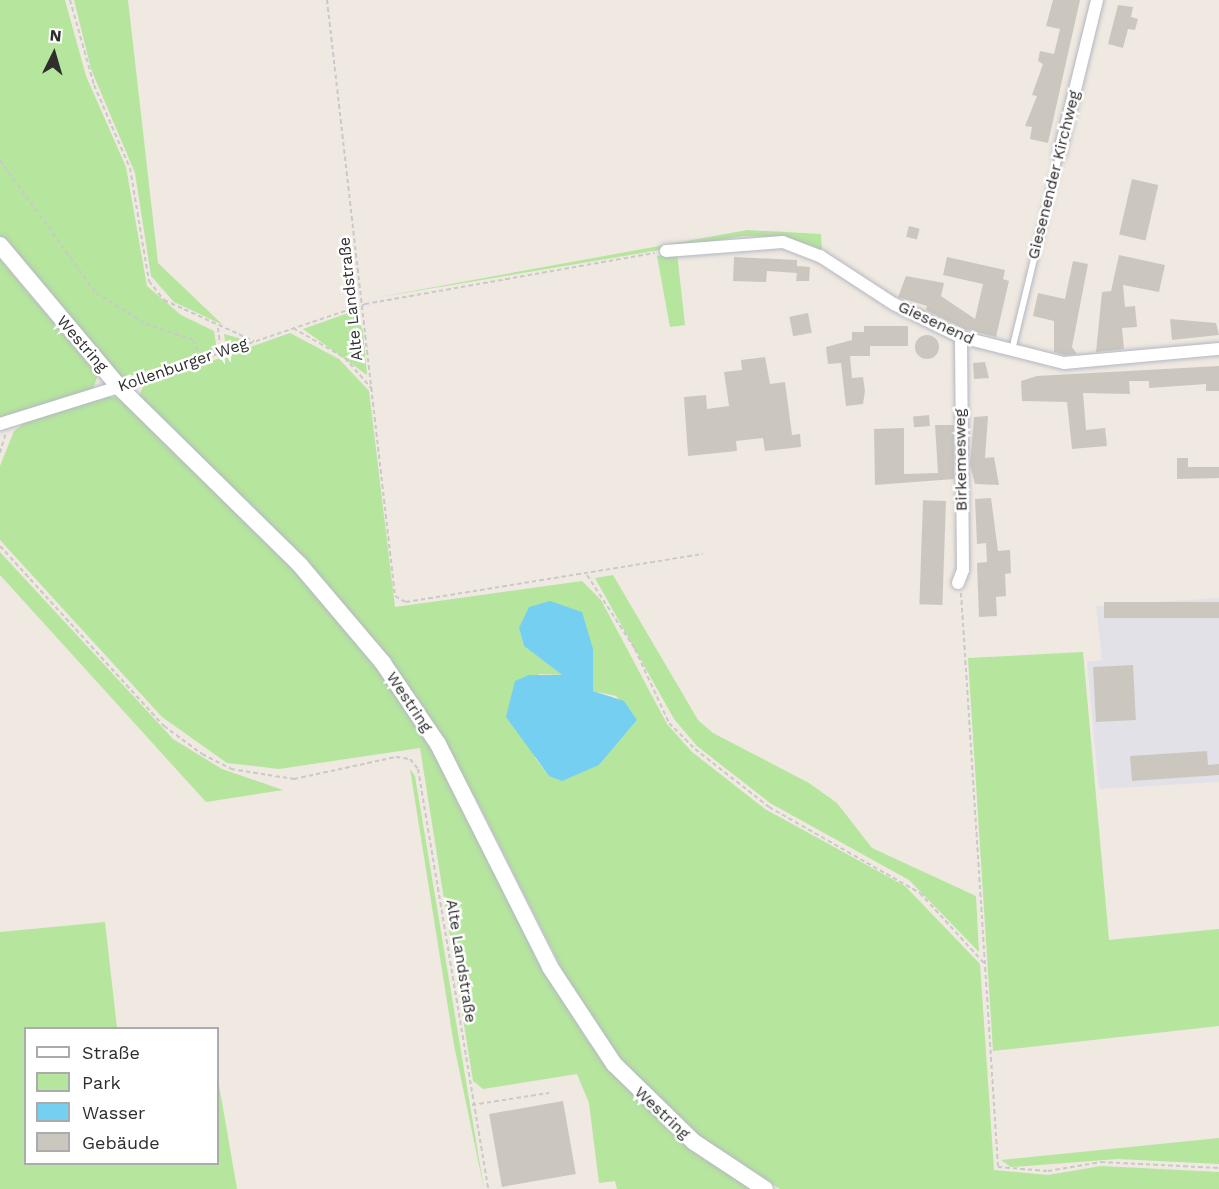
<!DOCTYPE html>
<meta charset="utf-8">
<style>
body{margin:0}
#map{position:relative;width:1219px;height:1189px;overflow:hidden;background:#efe9e1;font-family:"Work Sans",sans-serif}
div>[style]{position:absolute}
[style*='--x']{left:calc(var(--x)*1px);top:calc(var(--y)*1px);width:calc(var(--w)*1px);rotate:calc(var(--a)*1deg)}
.industrial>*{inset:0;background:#e3e1e8}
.green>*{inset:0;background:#b6e59e}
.water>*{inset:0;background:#75cff0}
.building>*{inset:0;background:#cbc7bf;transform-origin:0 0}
.round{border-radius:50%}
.path>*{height:2px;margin-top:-1px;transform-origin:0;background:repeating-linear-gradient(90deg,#c9c9c9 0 4.5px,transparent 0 7.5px)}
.roads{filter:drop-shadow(0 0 2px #b4b7c1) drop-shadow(0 0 2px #b4b7c1)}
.service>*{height:6px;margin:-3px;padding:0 3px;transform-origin:3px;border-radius:3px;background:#fff}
.minor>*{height:12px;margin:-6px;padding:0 6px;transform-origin:6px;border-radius:6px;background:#fff}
.secondary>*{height:16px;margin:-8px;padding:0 8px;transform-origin:8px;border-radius:8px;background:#fff}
span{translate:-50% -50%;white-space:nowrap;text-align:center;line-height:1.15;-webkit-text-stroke:5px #fff;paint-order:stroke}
.street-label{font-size:16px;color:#2e2e2e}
.legend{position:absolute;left:24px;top:1027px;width:195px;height:138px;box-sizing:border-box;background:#fff;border:2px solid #ababab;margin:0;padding:8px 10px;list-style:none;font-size:18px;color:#2e2e2e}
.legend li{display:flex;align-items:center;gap:12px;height:30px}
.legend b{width:30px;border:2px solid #ababab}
.north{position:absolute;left:24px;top:24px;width:60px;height:60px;-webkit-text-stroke:4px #fff;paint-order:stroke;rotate:5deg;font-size:16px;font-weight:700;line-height:24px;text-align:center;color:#2e2e2e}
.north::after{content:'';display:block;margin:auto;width:21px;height:27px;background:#2e2e2e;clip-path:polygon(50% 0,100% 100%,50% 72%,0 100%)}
</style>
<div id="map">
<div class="industrial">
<div style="clip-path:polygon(1219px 598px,1219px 782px,1099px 789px,1087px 662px,1102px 660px,1096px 606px)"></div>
</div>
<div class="green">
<div style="clip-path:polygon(0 0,65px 0,86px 76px,126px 167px,147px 286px,181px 315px,214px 331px,217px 350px,122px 378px,0 237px)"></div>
<div style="clip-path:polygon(74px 0,128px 0,158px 263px,223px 325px,174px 302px,151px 276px,135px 173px,91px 69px)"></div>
<div style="clip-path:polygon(747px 230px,821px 234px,822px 251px,784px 237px,743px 236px,374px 298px)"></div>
<div style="clip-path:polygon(677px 253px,685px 325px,670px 327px,657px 256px)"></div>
<div style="clip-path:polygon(0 259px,98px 375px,92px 392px,0 420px)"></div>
<div style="clip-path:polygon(354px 311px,363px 331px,367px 375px,303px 329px)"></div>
<div style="clip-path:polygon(evenodd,290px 333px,339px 359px,369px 391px,395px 607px,582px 581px,601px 600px,667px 724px,692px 752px,765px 809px,905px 886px,980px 964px,994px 1170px,1048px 1175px,1101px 1166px,1219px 1172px,1219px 1189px,780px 1189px,692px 1131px,622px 1063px,579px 1003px,476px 799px,385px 655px,310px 565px,139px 396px,144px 385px,290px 333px,519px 628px,593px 666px,593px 691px,616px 696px,637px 720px,599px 765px,549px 776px,535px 758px,539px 674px,562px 675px,524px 646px,519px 628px)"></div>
<div style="clip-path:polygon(224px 334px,245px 340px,226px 347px)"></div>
<div style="clip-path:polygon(108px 396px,119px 398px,308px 583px,395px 690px,442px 763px,547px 975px,588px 1041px,670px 1131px,754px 1189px,617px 1189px,615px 1181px,599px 1183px,589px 1103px,577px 1074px,483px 1089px,473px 1081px,420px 748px,279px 769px,227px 763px,162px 717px,0 540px,0 466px,14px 431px,26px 422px)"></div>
<div style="clip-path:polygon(0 552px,173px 739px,222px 769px,283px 790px,206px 802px,0 575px)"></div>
<div style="clip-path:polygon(613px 575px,698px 720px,713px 733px,809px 783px,837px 803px,872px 848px,976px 896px,979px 952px,909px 880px,770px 803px,697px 746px,674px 719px,595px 578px)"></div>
<div style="clip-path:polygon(1083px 652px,1109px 940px,1219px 929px,1219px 1026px,993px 1051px,968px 658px)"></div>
<div style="clip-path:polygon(410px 769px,415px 776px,484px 1189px,454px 1045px)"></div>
<div style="clip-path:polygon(105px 922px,117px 1028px,26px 1028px,26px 1164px,218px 1164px,218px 1079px,237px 1189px,0 1189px,0 932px)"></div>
<div style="clip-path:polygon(1219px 1138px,1219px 1164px,1118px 1159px,1011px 1167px,1001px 1160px)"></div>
</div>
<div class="water">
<div style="clip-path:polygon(550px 601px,582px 612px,593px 649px,593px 691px,624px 701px,637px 720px,599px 765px,562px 781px,549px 776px,506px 717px,515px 681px,529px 675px,562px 675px,524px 646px,519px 628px,529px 607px)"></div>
</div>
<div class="building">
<div style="clip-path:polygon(1053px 0,1080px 0,1048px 143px,1030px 139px,1032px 127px,1025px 126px,1037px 96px,1032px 95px,1043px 64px,1038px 61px,1040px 51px,1054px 54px,1060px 29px,1046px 26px)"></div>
<div style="clip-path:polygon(1118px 5px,1133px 7px,1131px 17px,1138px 19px,1135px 30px,1128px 29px,1123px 48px,1108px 44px)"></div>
<div style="left:1132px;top:179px;width:27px;height:57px;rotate:13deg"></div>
<div style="left:909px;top:226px;width:11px;height:11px;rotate:15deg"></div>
<div style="clip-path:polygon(1119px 255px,1165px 265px,1159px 292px,1123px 285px,1125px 307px,1135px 306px,1137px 327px,1122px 328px,1124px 349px,1096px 352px,1102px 292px,1111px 291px)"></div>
<div style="clip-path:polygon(734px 257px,797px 260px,797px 266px,810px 267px,809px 281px,796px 281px,797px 273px,767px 271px,766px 282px,733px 281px)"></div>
<div style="clip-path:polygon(947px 257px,1005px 270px,1003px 279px,1009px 281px,996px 337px,964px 329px,926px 310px,927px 306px,898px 297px,906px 276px,944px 283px,941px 296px,975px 319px,983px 284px,943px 275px)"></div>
<div style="clip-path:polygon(1073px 261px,1088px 264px,1072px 347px,1077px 354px,1065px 355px,1054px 352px,1054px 321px,1033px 316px,1038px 293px,1065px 299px)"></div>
<div style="left:808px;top:313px;width:20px;height:19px;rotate:79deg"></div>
<div style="clip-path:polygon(1170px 319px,1216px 323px,1219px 335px,1172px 340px)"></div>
<div style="clip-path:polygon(864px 326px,908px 326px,908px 346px,870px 346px,870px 356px,850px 356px,852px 378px,863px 377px,865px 391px,863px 404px,846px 406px,841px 363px,828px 364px,826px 347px,852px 340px,852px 332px,864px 332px)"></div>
<div class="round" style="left:915px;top:335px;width:24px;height:24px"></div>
<div style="clip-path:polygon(765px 357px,770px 384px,785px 382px,792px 435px,800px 434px,801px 447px,765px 451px,763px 438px,736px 441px,737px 451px,688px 456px,684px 397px,706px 395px,707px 409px,729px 406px,724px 372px,742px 370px,741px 360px)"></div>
<div style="clip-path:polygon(985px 362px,989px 378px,974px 379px,973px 363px)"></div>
<div style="clip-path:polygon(1219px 366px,1219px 391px,1206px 391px,1206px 384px,1149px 388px,1149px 381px,1129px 381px,1130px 394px,1083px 393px,1086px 430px,1105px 428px,1107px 446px,1072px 449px,1067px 402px,1022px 401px,1021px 381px,1037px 376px)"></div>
<div style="left:929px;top:415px;width:11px;height:16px;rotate:85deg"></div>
<div style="clip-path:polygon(988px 416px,985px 458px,994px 457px,999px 485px,975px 484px,970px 465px,974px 417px)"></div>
<div style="clip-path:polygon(935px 425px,954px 425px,954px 479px,875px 485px,874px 429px,904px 428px,904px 474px,938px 473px)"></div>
<div style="clip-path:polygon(1177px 458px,1188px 458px,1188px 467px,1219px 467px,1219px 478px,1177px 479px)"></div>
<div style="clip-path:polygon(991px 498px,998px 551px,1010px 550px,1011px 573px,1005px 574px,1006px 596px,996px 597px,997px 616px,979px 617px,977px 563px,987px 562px,986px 543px,977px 544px,975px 499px)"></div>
<div style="left:946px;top:501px;width:104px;height:23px;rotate:92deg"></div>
<div style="left:1219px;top:602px;width:16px;height:115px;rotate:90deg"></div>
<div style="left:1133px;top:665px;width:55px;height:40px;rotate:87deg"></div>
<div style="clip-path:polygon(1207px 751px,1208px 765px,1219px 764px,1219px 775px,1132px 781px,1130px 756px)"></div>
<div style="left:563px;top:1101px;width:74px;height:75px;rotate:80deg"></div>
</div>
<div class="path">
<div style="--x:70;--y:0;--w:88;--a:74.2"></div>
<div style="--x:94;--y:85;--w:90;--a:66.6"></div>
<div style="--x:130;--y:168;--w:115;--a:80.5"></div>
<div style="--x:149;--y:281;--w:24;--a:52"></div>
<div style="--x:164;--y:300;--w:99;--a:24.5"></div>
<div style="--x:327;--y:0;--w:600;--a:83.49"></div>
<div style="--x:395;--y:596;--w:13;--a:29"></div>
<div style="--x:406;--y:602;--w:301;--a:-9.2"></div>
<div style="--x:0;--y:160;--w:164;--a:54.2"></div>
<div style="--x:96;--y:293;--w:59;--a:31.8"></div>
<div style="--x:146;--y:324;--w:50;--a:18.8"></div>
<div style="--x:193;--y:340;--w:21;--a:67"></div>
<div style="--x:218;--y:328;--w:24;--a:83"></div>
<div style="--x:293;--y:328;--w:60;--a:30"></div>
<div style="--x:345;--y:358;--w:41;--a:48.9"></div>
<div style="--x:135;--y:382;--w:243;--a:-18.7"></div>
<div style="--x:365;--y:304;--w:294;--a:-10"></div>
<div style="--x:0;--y:453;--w:19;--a:-74"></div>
<div style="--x:0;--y:546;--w:244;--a:47.7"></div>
<div style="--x:164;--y:726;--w:47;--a:36.4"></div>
<div style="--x:202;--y:754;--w:33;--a:27"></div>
<div style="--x:231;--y:769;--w:64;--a:9"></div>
<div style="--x:294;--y:779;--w:104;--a:-12.2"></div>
<div style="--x:396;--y:757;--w:14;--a:8"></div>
<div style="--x:410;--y:759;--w:13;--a:51"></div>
<div style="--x:418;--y:769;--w:426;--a:80.5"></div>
<div style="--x:587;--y:575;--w:88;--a:57"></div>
<div style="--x:635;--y:649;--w:81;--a:65.3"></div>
<div style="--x:669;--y:723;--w:37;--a:45"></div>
<div style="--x:695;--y:749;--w:94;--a:38.1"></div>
<div style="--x:769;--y:807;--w:174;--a:29.7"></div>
<div style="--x:920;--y:893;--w:95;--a:47.6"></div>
<div style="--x:961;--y:593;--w:575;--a:86.31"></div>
<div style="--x:998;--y:1167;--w:50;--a:4.6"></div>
<div style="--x:1048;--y:1171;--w:54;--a:-9.6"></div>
<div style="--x:1101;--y:1162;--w:118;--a:2.9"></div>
<div style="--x:472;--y:1105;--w:78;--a:-8.9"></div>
</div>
<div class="roads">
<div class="service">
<div style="--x:1012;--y:350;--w:200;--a:-76.4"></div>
</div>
<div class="minor">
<div style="--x:1059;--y:155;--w:160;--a:-76.2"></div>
<div style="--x:666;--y:251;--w:117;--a:-4.4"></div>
<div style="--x:783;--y:242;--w:40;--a:21"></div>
<div style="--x:820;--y:256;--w:88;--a:33"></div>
<div style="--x:894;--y:304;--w:75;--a:26.2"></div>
<div style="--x:961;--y:337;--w:106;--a:14.2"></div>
<div style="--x:1064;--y:363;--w:156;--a:-5.2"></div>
<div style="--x:0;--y:424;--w:125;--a:-17.3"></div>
<div style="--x:958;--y:583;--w:14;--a:-69"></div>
<div style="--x:963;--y:570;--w:233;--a:-90.5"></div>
</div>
<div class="secondary">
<div style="--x:0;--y:245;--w:185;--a:50"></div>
<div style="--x:119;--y:387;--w:254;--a:44.5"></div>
<div style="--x:300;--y:565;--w:128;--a:49.7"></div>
<div style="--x:383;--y:663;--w:98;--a:55.8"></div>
<div style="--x:438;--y:744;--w:250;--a:63.3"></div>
<div style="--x:550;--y:967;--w:116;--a:56.6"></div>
<div style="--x:614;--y:1064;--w:112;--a:44.3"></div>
<div style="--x:694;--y:1142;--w:85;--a:33.5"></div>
</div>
</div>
<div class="street-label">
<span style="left:1054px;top:175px;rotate:-76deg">Giesenender Kirchweg</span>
<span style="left:351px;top:299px;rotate:-96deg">Alte Landstraße</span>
<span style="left:936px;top:323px;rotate:25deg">Giesenend</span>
<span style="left:82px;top:344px;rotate:49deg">Westring</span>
<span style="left:183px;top:365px;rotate:-19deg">Kollenburger Weg</span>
<span style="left:961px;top:460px;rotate:-91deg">Birkemesweg</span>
<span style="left:409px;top:702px;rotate:56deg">Westring</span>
<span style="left:461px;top:961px;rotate:81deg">Alte Landstraße</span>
<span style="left:662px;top:1113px;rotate:43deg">Westring</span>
</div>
<ul class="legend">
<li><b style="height:8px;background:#fff"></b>Straße</li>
<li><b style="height:16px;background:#b6e59e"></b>Park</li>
<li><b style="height:16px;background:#75cff0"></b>Wasser</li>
<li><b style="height:16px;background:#cbc7bf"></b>Gebäude</li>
</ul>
<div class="north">N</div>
</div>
